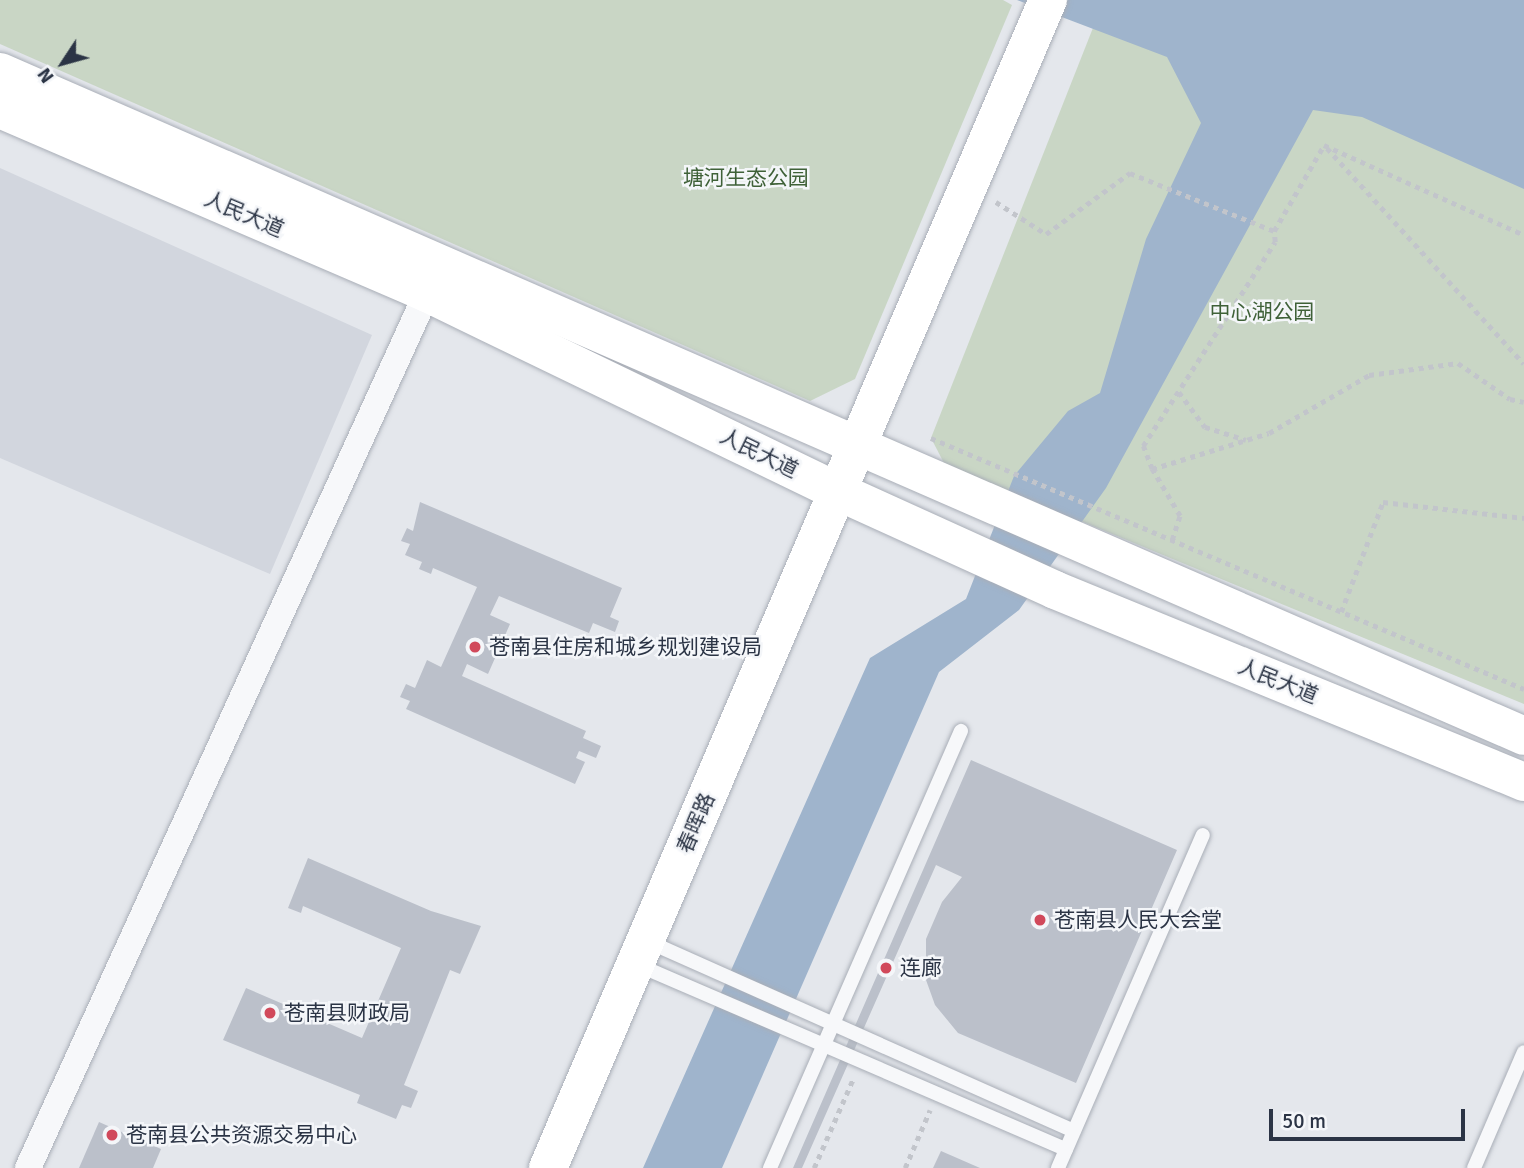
<!DOCTYPE html>
<meta charset="utf-8">
<style>
body{margin:0}
#map{position:relative;width:1524px;height:1168px;overflow:hidden;background:#e4e7ec;font-family:Signika,"Noto Sans SC",sans-serif}
div>[style]{position:absolute}
[style*='--x']{left:calc(var(--x)*1px);top:calc(var(--y)*1px);width:calc(var(--w)*1px);rotate:calc(var(--a)*1deg)}
.built>*{inset:0;background:#d2d6de}
.green>*{inset:0;background:#c9d6c5}
.water>*{inset:0;background:#9fb4cc}
.building>*{inset:0;background:#bbc0ca}
.path>*{height:4.5px;margin-top:-2.25px;transform-origin:0;background:repeating-linear-gradient(90deg,#c2c5cb 0 5px,transparent 0 10px)}
.roads{filter:drop-shadow(0 0 2px #a9aeb7) drop-shadow(0 0 2px #a9aeb7)}
.lane>*{height:14px;margin:-7px;padding:0 7px;transform-origin:7px;border-radius:7px;background:#f7f8fa}
.street>*{height:26px;margin:-13px;padding:0 13px;transform-origin:13px;border-radius:13px;background:#f7f8fa}
.secondary>*{height:38px;margin:-19px;padding:0 19px;transform-origin:19px;border-radius:19px;background:#fff}
.dots>*{width:19px;height:19px;translate:-50% -50%;box-sizing:border-box;border:4px solid #f4f6f9;border-radius:50%}
span{translate:-50% -50%;white-space:nowrap;text-align:center;line-height:1.15;-webkit-text-stroke:5px #f4f6f9;paint-order:stroke}
.park-label{font-size:21px;color:#3f6138}
.street-label{font-size:21px;color:#2b3445}
.poi-label{font-size:21px;color:#2b3445}
.left{translate:0 -50%;text-align:left}
.north{position:absolute;left:28px;top:28px;width:70px;height:70px;-webkit-text-stroke:5px #f4f6f9;paint-order:stroke;rotate:234deg;font-size:19px;font-weight:700;line-height:28px;text-align:center;color:#2b3445}
.north::after{content:'';display:block;margin:auto;width:24px;height:32px;background:#2b3445;clip-path:polygon(50% 0,100% 100%,50% 72%,0 100%)}
.scale{position:absolute;left:1269px;top:1109px;width:196px;height:32px;box-sizing:border-box;border:4px solid #2b3445;border-top:0;padding-left:9px;font-size:21px;line-height:24px;white-space:nowrap;color:#2b3445;-webkit-text-stroke:5px #f4f6f9;paint-order:stroke}
</style>
<div id="map">
<div class="built">
<div style="clip-path:polygon(0 168px,372px 335px,270px 574px,0 458px)"></div>
</div>
<div class="green">
<div style="clip-path:polygon(0 0,1003px 0,1012px 5px,855px 379px,810px 401px,0 44px)"></div>
<div style="clip-path:polygon(1104px 0,1524px 0,1524px 704px,945px 465px,931px 438px)"></div>
</div>
<div class="water">
<div style="clip-path:polygon(1017px 0,1524px 0,1524px 189px,1362px 117px,1313px 110px,1106px 488px,1019px 610px,939px 672px,722px 1168px,643px 1168px,870px 658px,966px 599px,1014px 476px,1068px 411px,1100px 393px,1146px 239px,1201px 123px,1167px 57px)"></div>
</div>
<div class="building">
<div style="clip-path:polygon(420px 502px,622px 588px,610px 617px,619px 621px,615px 632px,593px 623px,589px 633px,499px 596px,490px 615px,510px 624px,488px 674px,467px 664px,462px 676px,586px 731px,583px 738px,601px 746px,596px 758px,579px 751px,576px 758px,585px 762px,575px 784px,406px 709px,410px 701px,400px 697px,406px 684px,415px 688px,427px 660px,441px 667px,477px 587px,433px 568px,431px 574px,419px 569px,422px 562px,405px 555px,410px 544px,401px 541px,407px 528px,413px 531px)"></div>
<div style="clip-path:polygon(971px 760px,1177px 850px,1076px 1083px,958px 1033px,935px 1005px,926px 980px,926px 939px,942px 902px,962px 877px,936px 865px,802px 1168px,793px 1168px)"></div>
<div style="clip-path:polygon(308px 858px,431px 911px,481px 926px,460px 974px,450px 970px,404px 1085px,418px 1091px,411px 1108px,402px 1105px,396px 1119px,357px 1103px,360px 1095px,223px 1040px,246px 988px,362px 1038px,401px 948px,303px 906px,301px 913px,288px 908px)"></div>
<div style="clip-path:polygon(99px 1122px,161px 1149px,153px 1168px,79px 1168px)"></div>
<div style="clip-path:polygon(941px 1151px,980px 1168px,933px 1168px)"></div>
</div>
<div class="path">
<div style="--x:1327;--y:148;--w:292;--a:47.6"></div>
<div style="--x:996;--y:202;--w:59;--a:32.6"></div>
<div style="--x:1046;--y:234;--w:104;--a:-36"></div>
<div style="--x:1130;--y:173;--w:155;--a:21.9"></div>
<div style="--x:1274;--y:231;--w:99;--a:-59.8"></div>
<div style="--x:1324;--y:145;--w:219;--a:24.2"></div>
<div style="--x:1179;--y:392;--w:44;--a:53.4"></div>
<div style="--x:1205;--y:427;--w:43;--a:17.6"></div>
<div style="--x:931;--y:438;--w:644;--a:22.94"></div>
<div style="--x:1152;--y:469;--w:25;--a:-111"></div>
<div style="--x:1143;--y:446;--w:243;--a:-57.1"></div>
<div style="--x:1275;--y:242;--w:11;--a:-95"></div>
<div style="--x:1172;--y:540;--w:25;--a:-72"></div>
<div style="--x:1180;--y:516;--w:55;--a:-120.8"></div>
<div style="--x:1152;--y:469;--w:122;--a:-17.1"></div>
<div style="--x:1269;--y:433;--w:116;--a:-30.1"></div>
<div style="--x:1369;--y:375;--w:90;--a:-7.7"></div>
<div style="--x:1458;--y:363;--w:63;--a:34.7"></div>
<div style="--x:1510;--y:399;--w:14;--a:12"></div>
<div style="--x:1341;--y:612;--w:118;--a:-69.1"></div>
<div style="--x:1383;--y:502;--w:142;--a:6.5"></div>
<div style="--x:814;--y:1168;--w:97;--a:-66.3"></div>
<div style="--x:905;--y:1168;--w:63;--a:-66.7"></div>
</div>
<div class="roads">
<div class="lane">
<div style="--x:647;--y:941;--w:467;--a:24"></div>
<div style="--x:638;--y:965;--w:466;--a:23.3"></div>
<div style="--x:770;--y:1168;--w:477;--a:-66.4"></div>
<div style="--x:1058;--y:1168;--w:363;--a:-66.5"></div>
<div style="--x:1474;--y:1168;--w:126;--a:-66.7"></div>
</div>
<div class="street">
<div style="--x:28;--y:1168;--w:962;--a:-65.49"></div>
</div>
<div class="secondary">
<div style="--x:0;--y:72;--w:1662;--a:23.54"></div>
<div style="--x:0;--y:109;--w:465;--a:23.3"></div>
<div style="--x:427;--y:293;--w:455;--a:25.8"></div>
<div style="--x:837;--y:491;--w:239;--a:24.4"></div>
<div style="--x:1055;--y:590;--w:507;--a:22.26"></div>
<div style="--x:548;--y:1168;--w:1271;--a:-66.83"></div>
</div>
</div>
<div class="dots">
<div style="left:475px;top:647px;background:#d1495b"></div>
<div style="left:1040px;top:920px;background:#d1495b"></div>
<div style="left:886px;top:968px;background:#d1495b"></div>
<div style="left:270px;top:1013px;background:#d1495b"></div>
<div style="left:112px;top:1135px;background:#d1495b"></div>
</div>
<div class="park-label">
<span style="left:746px;top:178px">塘河生态公园</span>
<span style="left:1262px;top:312px">中心湖公园</span>
</div>
<div class="street-label">
<span style="left:244px;top:214px;rotate:23deg">人民大道</span>
<span style="left:759px;top:453px;rotate:26deg">人民大道</span>
<span style="left:1278px;top:681px;rotate:22deg">人民大道</span>
<span style="left:696px;top:823px;rotate:-67deg">春晖路</span>
</div>
<div class="poi-label">
<span class="left" style="left:489px;top:647px">苍南县住房和城乡规划建设局</span>
<span class="left" style="left:1054px;top:920px">苍南县人民大会堂</span>
<span class="left" style="left:900px;top:968px">连廊</span>
<span class="left" style="left:284px;top:1013px">苍南县财政局</span>
<span class="left" style="left:126px;top:1135px">苍南县公共资源交易中心</span>
</div>
<div class="north">N</div>
<div class="scale">50 m</div>
</div>
